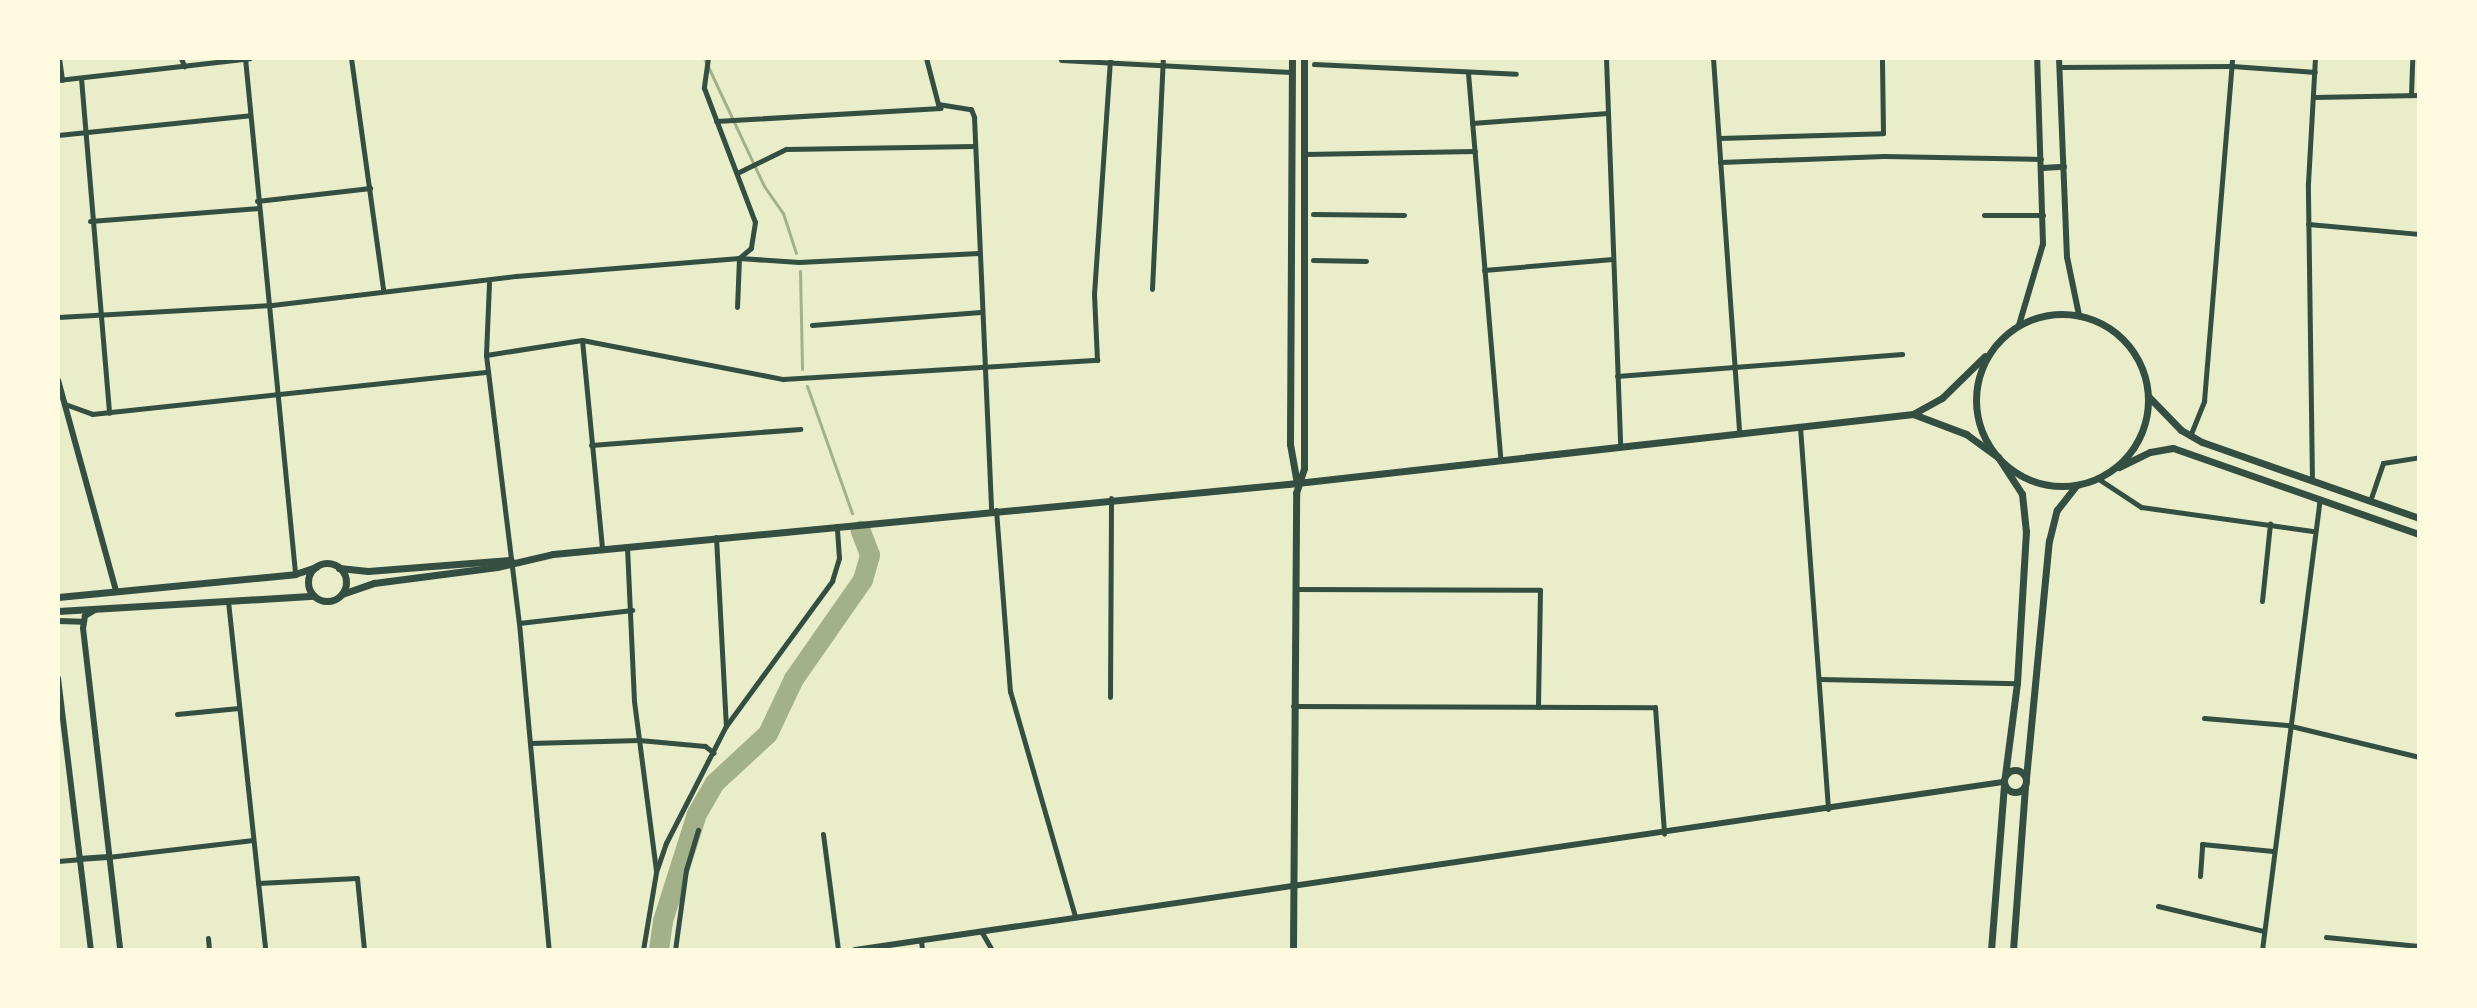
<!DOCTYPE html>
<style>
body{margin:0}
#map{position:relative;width:2477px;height:1008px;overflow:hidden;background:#e9edc9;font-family:"Noto Serif",serif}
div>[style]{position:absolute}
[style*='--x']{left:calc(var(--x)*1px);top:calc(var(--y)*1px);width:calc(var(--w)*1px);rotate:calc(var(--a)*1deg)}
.stream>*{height:3px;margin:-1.5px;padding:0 1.5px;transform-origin:1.5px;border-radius:1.5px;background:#a3b18a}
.river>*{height:20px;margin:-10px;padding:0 10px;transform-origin:10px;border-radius:10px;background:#a3b18a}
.minor>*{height:5px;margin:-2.5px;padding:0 2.5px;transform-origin:2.5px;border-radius:2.5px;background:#344e41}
.tertiary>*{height:6px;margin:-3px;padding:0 3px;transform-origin:3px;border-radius:3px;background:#344e41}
.secondary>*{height:7px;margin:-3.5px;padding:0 3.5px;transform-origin:3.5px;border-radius:3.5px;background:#344e41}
.secondary>.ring{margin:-3.5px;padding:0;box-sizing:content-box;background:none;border:7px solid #344e41;border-radius:50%}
span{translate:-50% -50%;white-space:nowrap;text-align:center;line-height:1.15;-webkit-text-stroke:8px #fefae0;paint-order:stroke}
.frame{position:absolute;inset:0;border:60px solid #fefae0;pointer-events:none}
</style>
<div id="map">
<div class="stream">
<div style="--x:704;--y:58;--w:141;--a:64.9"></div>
<div style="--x:764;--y:186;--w:33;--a:55"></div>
<div style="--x:783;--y:213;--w:42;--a:72"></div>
<div style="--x:800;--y:271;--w:98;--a:88.8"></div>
<div style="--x:807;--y:386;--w:135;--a:70.5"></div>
</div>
<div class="river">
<div style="--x:659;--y:950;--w:29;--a:-82"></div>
<div style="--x:663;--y:921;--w:112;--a:-72.4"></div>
<div style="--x:697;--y:814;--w:36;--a:-60"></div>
<div style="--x:715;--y:783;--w:72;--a:-42.8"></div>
<div style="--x:768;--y:734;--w:61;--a:-64.7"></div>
<div style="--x:794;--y:679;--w:121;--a:-55.1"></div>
<div style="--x:863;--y:580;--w:26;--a:-74"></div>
<div style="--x:870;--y:555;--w:26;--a:-111"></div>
</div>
<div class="minor">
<div style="--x:59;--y:58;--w:22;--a:82"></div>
<div style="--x:181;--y:58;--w:9;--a:69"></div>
<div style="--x:245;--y:58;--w:517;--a:84.45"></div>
<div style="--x:351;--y:58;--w:234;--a:82.1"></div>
<div style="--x:708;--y:58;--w:30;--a:98"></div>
<div style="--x:704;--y:88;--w:143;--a:69.2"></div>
<div style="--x:755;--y:222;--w:26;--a:99"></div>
<div style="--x:751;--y:248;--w:16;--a:140"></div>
<div style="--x:739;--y:258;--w:49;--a:92.3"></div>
<div style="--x:926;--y:58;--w:48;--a:75.4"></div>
<div style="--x:938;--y:104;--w:33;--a:9"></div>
<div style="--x:971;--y:109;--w:9;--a:69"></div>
<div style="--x:974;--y:117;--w:392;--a:87.5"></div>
<div style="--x:1606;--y:58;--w:388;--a:87.9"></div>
<div style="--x:1713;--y:58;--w:375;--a:86"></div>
<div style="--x:1061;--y:60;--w:231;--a:3"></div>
<div style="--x:1314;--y:64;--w:202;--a:2.8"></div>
<div style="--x:2060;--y:67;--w:172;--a:-0.3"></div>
<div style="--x:2232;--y:66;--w:83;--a:4.1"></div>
<div style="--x:1468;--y:73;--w:385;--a:85.2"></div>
<div style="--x:81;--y:78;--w:336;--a:85.2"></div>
<div style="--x:58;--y:80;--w:193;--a:-6.5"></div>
<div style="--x:2411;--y:95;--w:37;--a:-88"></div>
<div style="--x:2314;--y:97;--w:105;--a:-1.1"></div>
<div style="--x:716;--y:121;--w:225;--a:-3.3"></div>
<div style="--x:1472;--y:123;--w:136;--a:-4.2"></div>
<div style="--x:58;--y:135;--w:193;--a:-5.9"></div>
<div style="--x:1719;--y:138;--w:164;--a:-1.7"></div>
<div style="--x:1883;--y:133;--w:75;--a:-90.8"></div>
<div style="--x:1304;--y:154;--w:171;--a:-1"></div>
<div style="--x:1720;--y:162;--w:164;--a:-2.1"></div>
<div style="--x:1884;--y:156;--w:157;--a:1.1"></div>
<div style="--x:737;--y:173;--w:55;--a:-26.1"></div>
<div style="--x:786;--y:149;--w:189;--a:-0.9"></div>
<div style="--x:257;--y:201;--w:114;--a:-6.6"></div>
<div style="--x:1313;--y:214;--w:91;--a:0.6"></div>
<div style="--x:1984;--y:215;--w:59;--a:0"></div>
<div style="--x:90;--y:221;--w:169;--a:-4.4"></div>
<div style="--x:2308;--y:224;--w:111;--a:5.1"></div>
<div style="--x:1313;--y:260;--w:53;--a:1.1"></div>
<div style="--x:1484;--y:270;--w:129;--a:-4.9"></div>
<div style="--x:489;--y:283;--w:72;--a:92.4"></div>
<div style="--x:486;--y:355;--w:270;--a:83"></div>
<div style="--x:519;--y:623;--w:328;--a:84.8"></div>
<div style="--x:1152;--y:289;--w:231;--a:-87.3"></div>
<div style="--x:58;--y:317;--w:214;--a:-3.2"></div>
<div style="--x:272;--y:305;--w:246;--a:-6.8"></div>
<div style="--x:516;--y:276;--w:224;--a:-4.6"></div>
<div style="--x:739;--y:258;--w:60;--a:3.8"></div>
<div style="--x:799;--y:262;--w:180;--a:-2.9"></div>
<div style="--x:812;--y:325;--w:169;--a:-4.4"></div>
<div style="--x:582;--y:340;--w:210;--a:84.5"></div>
<div style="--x:486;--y:355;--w:97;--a:-8.9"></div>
<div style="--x:582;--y:340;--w:205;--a:11"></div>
<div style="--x:783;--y:379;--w:315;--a:-3.5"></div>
<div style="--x:1097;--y:360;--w:66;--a:-92.6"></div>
<div style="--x:1094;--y:294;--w:237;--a:-86.1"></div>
<div style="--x:1617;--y:376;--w:286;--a:-4.4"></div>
<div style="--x:65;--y:404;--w:29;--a:20"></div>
<div style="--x:92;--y:414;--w:398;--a:-6.1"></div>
<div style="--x:1800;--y:427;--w:383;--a:85.8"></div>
<div style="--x:2190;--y:436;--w:38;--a:-68"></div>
<div style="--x:2204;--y:401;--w:344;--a:-85.3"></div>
<div style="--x:591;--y:445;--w:210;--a:-4.4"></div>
<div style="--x:2097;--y:478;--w:53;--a:33.4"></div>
<div style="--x:2141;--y:507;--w:173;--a:8"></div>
<div style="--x:2312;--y:481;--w:298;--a:-90.8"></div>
<div style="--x:2308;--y:183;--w:125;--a:-86.8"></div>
<div style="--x:2370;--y:501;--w:40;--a:-71.1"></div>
<div style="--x:2383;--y:463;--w:36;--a:-9"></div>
<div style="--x:996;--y:510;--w:182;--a:85.6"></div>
<div style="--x:1010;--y:691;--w:234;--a:73.9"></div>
<div style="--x:716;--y:537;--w:188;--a:87"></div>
<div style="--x:627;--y:547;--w:154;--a:87.4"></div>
<div style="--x:634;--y:701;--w:171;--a:82.6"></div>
<div style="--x:1295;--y:589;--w:245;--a:0.2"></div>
<div style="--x:1540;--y:590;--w:117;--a:91"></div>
<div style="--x:228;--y:601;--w:351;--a:83.9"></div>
<div style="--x:2262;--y:601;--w:78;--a:-84.1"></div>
<div style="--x:519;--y:623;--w:114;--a:-6.6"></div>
<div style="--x:1820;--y:679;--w:197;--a:1.2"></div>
<div style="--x:1110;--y:697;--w:199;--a:-89.7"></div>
<div style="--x:1293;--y:706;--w:362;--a:0.2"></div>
<div style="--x:1655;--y:707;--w:127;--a:85.9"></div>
<div style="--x:177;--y:714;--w:62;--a:-5.5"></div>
<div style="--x:2204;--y:718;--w:83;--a:4.8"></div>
<div style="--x:2287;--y:725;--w:136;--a:13.6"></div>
<div style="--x:530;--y:743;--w:109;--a:-1.6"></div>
<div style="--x:639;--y:740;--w:66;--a:5.2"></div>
<div style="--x:705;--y:746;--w:11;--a:38"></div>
<div style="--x:823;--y:834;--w:117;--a:82.6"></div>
<div style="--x:108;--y:857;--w:146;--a:-6.7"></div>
<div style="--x:58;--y:861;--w:21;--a:-5"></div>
<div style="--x:2200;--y:876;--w:32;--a:-86"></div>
<div style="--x:2202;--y:844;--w:71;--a:5.6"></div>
<div style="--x:258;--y:883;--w:99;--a:-2.9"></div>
<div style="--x:357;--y:878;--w:72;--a:84.4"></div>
<div style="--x:2158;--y:906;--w:109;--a:13.3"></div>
<div style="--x:981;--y:931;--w:22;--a:60"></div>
<div style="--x:2326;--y:937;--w:93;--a:5.5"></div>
<div style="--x:208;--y:938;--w:12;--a:85"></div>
<div style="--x:921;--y:940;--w:10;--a:84"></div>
<div style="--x:643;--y:950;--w:79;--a:-80.5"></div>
<div style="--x:656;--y:872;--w:31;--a:-71"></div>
<div style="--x:666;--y:843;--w:131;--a:-62.9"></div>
<div style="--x:726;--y:726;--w:180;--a:-53.8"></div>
<div style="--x:832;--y:581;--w:24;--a:-73"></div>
<div style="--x:839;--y:558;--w:32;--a:-94"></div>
<div style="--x:675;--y:950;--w:81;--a:-82.2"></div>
<div style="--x:686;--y:870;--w:42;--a:-73.3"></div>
<div style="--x:2262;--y:950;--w:455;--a:-82.7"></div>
</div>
<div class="tertiary">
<div style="--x:2059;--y:58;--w:199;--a:87.7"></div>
<div style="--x:2067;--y:257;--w:59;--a:78.3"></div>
<div style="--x:2042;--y:168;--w:22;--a:-3"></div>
<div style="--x:2019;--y:325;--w:84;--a:-73.5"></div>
<div style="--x:2043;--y:244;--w:186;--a:-91.8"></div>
<div style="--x:58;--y:380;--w:218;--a:74.6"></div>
<div style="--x:95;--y:610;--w:12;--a:149"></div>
<div style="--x:85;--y:616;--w:12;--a:99"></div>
<div style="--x:83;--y:628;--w:324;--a:83.4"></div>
<div style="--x:58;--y:621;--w:25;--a:2"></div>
<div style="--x:58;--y:678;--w:274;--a:83.1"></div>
<div style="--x:79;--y:859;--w:29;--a:-4"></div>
<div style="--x:855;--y:950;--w:1160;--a:-8.33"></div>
</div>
<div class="secondary">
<div style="--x:1292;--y:58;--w:386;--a:90.3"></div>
<div style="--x:1290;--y:444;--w:40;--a:80"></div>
<div class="ring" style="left:1976px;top:314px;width:165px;height:165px"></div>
<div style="--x:2148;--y:396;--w:47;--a:45.9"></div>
<div style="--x:2181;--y:430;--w:24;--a:30"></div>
<div style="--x:2202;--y:442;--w:230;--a:19.3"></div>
<div style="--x:1913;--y:414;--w:33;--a:-29"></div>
<div style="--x:1942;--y:398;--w:60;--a:-44.3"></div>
<div style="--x:2119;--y:467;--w:34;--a:-26"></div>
<div style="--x:2150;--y:452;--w:23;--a:-10"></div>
<div style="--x:2173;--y:448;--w:261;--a:19.3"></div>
<div class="ring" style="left:308px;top:563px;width:31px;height:31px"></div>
<div style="--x:339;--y:568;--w:29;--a:6"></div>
<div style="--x:368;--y:571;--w:143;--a:-4.4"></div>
<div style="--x:342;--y:594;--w:34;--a:-19"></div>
<div style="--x:374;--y:583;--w:124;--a:-7.4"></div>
<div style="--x:497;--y:567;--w:57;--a:-13.1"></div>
<div style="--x:553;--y:554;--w:738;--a:-5.44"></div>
<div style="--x:1288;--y:484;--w:629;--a:-6.39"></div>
<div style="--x:1913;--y:414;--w:57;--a:20.7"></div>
<div style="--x:1966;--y:434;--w:39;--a:36"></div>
<div style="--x:1998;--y:457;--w:44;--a:57"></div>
<div style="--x:2022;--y:494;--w:37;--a:84"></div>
<div style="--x:2026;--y:531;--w:152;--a:93.4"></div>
<div style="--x:2017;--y:683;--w:93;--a:97.4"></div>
<div style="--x:58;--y:597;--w:238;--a:-5.5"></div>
<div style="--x:295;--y:574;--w:22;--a:-18"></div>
<div style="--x:58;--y:611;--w:256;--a:-3.4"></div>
<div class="ring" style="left:2004px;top:770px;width:15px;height:15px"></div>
<div style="--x:2026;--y:778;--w:238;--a:-84.5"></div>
<div style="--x:2049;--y:541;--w:32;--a:-76"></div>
<div style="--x:2057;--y:510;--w:31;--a:-52"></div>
<div style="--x:1293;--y:950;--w:457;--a:-89.6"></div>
<div style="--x:1296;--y:493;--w:26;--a:-72"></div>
<div style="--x:1304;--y:468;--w:410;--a:-90"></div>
<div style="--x:1991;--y:950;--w:165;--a:-85.5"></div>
<div style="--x:2013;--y:950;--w:164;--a:-85.8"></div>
</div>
<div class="frame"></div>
</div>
